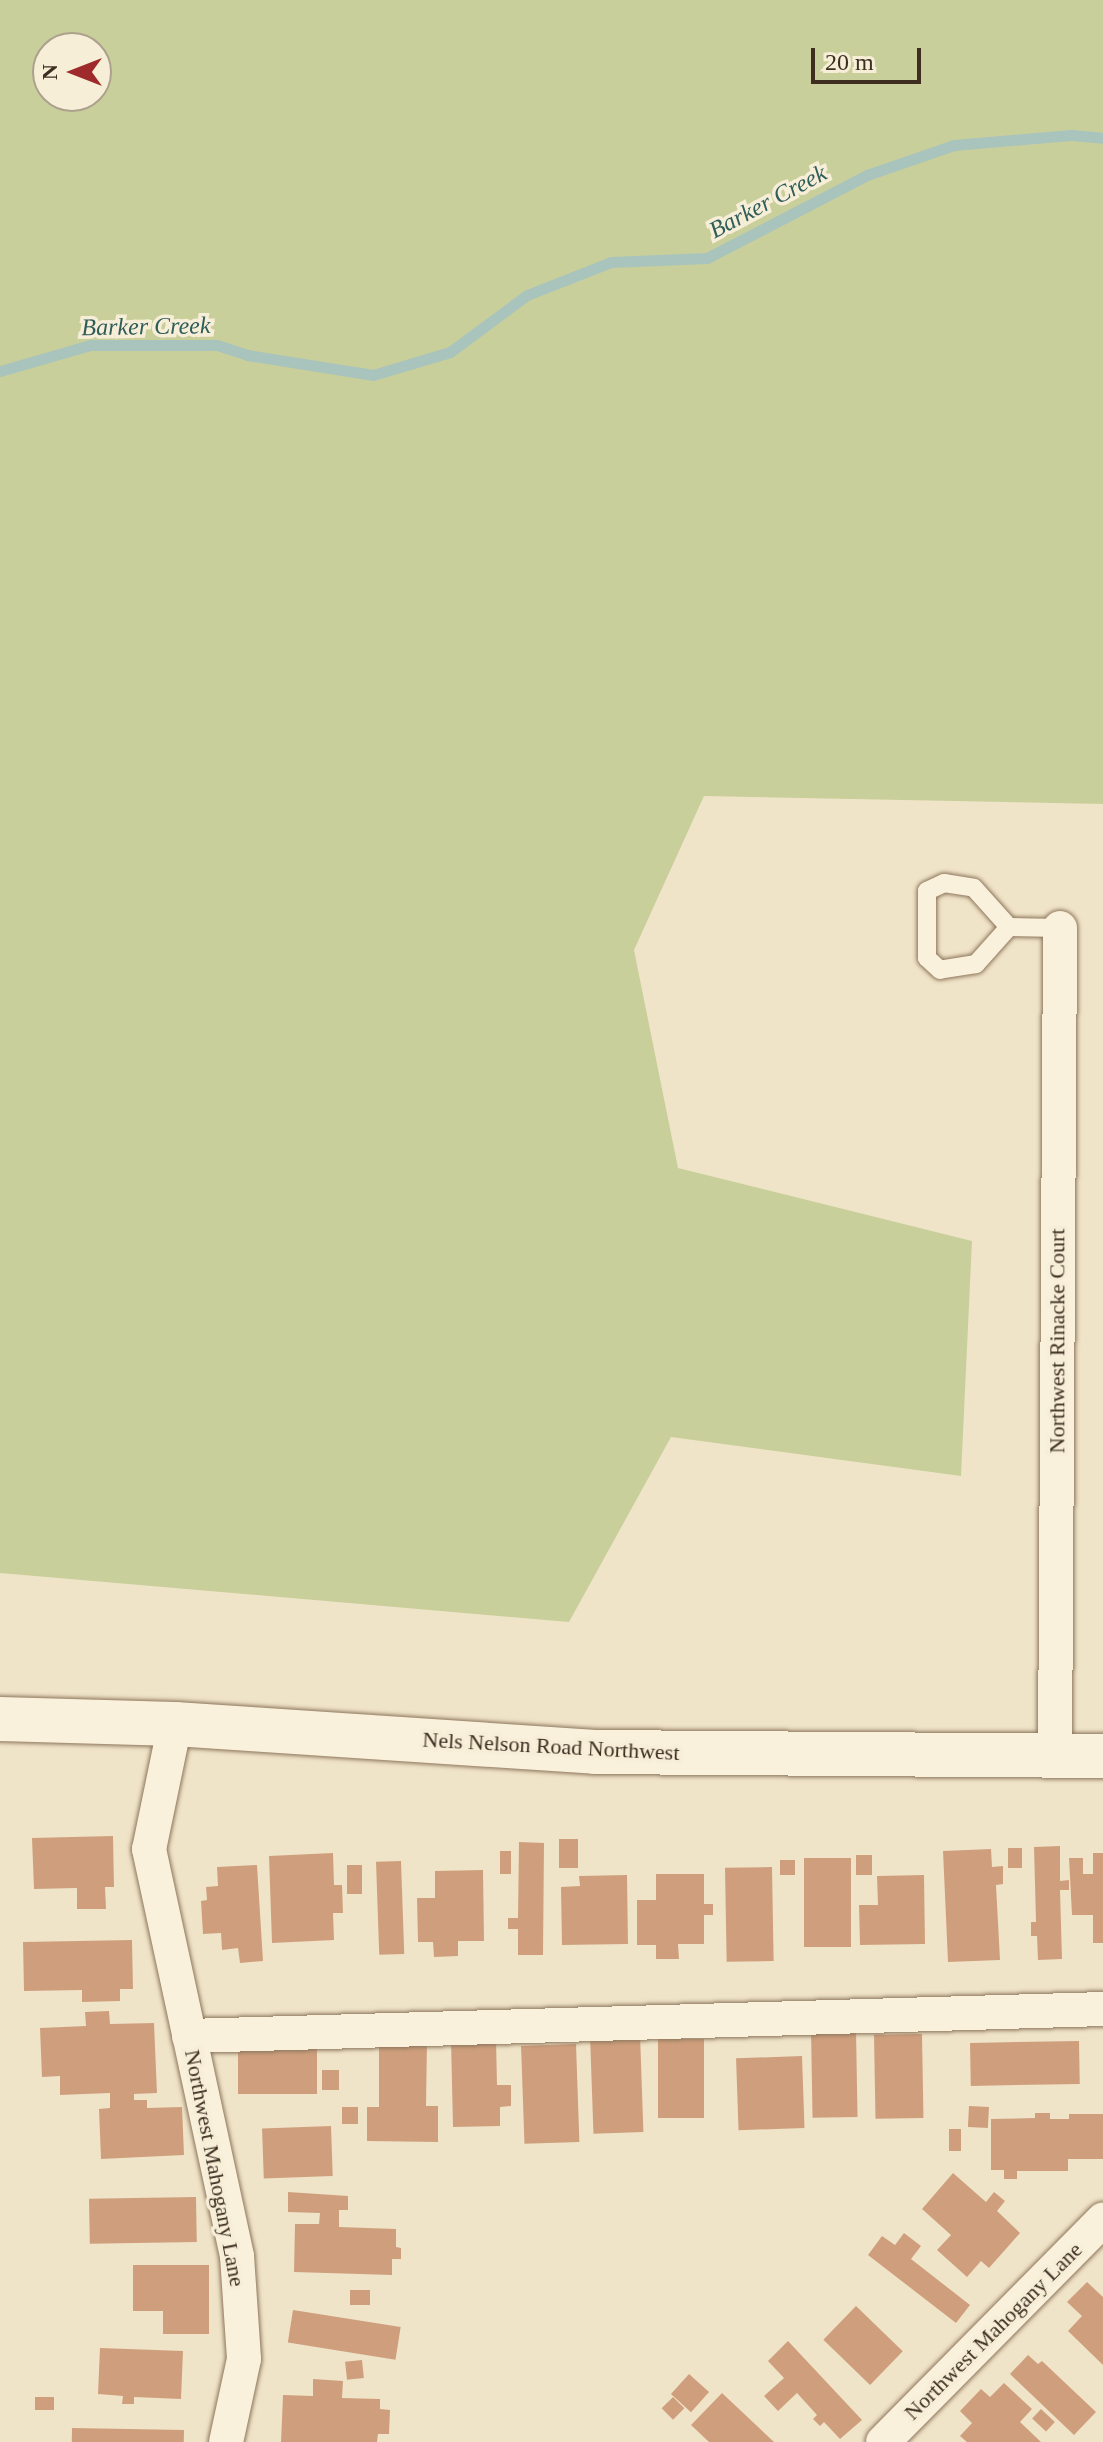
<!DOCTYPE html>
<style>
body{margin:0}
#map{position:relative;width:1103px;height:2442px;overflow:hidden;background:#f0e4c8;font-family:"Times New Roman",serif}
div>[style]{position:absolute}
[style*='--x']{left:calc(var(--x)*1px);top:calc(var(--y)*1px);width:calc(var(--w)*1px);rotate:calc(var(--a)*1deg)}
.green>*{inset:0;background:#c9cf9b}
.stream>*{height:11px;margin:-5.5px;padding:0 5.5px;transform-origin:5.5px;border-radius:5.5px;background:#a9c4bc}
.building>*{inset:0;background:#cf9f7d;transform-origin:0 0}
.roads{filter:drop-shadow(0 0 2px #8d765c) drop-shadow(0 0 2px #8d765c)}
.lane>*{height:18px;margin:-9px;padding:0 9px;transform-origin:9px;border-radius:9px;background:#faf1dc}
.street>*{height:34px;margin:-17px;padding:0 17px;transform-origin:17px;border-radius:17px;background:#faf1dc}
.secondary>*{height:44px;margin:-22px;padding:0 22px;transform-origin:22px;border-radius:22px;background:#faf1dc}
span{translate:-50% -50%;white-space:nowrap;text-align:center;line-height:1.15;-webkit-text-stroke:7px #f7eed8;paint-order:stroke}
.street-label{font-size:22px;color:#3d2e20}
.water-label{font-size:24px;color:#2f5d5a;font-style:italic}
.north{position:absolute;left:32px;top:32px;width:80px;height:80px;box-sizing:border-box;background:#f7eed8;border:2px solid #ada18e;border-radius:50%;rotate:270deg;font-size:22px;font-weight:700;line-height:32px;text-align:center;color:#3d2e20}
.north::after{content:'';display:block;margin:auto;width:28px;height:36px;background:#9e2a2b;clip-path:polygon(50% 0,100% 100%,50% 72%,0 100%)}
.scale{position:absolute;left:811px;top:48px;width:110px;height:36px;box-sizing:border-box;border:4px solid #3d2e20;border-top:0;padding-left:10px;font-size:24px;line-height:28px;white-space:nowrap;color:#3d2e20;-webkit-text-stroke:6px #f7eed8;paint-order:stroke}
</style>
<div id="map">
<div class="green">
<div style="clip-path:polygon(evenodd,0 0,1103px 0,1103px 804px,704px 796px,634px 950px,678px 1168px,972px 1241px,961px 1476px,671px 1437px,569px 1622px,0 1573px,0 0,48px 48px,96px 48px,96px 96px,48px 96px,48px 48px)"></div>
</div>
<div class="stream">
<div style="--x:0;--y:371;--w:94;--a:-16.1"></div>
<div style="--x:90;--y:345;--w:127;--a:0"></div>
<div style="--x:217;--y:345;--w:32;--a:18"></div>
<div style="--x:247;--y:355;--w:128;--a:9"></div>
<div style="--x:373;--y:375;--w:80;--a:-16.6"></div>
<div style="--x:450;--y:352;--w:96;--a:-36.5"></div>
<div style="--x:527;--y:295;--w:90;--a:-21.4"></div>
<div style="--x:611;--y:262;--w:96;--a:-2.4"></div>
<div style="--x:707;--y:258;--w:180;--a:-27.4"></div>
<div style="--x:867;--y:175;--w:92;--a:-19"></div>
<div style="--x:954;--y:145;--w:117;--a:-4.9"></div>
<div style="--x:1071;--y:135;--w:32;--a:5"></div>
</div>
<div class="building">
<div style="clip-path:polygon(113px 1836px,114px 1887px,105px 1887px,106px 1909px,77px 1909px,77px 1888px,34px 1889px,32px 1838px)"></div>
<div style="left:559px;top:1839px;width:19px;height:29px"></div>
<div style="clip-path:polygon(519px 1842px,544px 1843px,543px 1955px,518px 1955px,518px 1929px,508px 1929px,508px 1918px,518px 1918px)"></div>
<div style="clip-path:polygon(1060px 1846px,1060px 1881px,1069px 1880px,1069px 1890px,1060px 1890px,1062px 1959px,1038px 1960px,1037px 1936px,1031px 1936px,1031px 1922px,1036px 1922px,1034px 1847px)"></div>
<div style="left:1022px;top:1848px;width:20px;height:14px;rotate:90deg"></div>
<div style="clip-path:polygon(991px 1849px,992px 1867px,1003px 1866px,1003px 1884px,996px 1885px,1000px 1960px,948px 1962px,943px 1851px)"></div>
<div style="left:500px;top:1851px;width:11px;height:23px"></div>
<div style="clip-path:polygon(333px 1853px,334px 1885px,342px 1885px,343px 1913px,333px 1913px,334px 1940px,272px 1943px,269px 1856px)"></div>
<div style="clip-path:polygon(1093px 1853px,1103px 1853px,1103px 1943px,1093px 1943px,1093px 1915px,1072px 1915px,1069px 1858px,1083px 1858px,1083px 1874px,1093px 1874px)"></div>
<div style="left:872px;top:1855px;width:20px;height:16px;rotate:90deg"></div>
<div style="left:804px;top:1858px;width:47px;height:89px"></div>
<div style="left:780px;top:1860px;width:15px;height:15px"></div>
<div style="left:401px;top:1861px;width:93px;height:25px;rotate:88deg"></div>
<div style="clip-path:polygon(257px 1865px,263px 1961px,240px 1963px,238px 1948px,222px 1950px,221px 1933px,203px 1934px,201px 1901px,207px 1900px,206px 1887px,218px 1886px,217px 1867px)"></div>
<div style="left:347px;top:1865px;width:15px;height:29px"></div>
<div style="left:772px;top:1867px;width:94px;height:47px;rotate:89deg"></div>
<div style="clip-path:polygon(483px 1870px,484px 1941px,458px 1941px,458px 1956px,434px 1957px,433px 1942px,418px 1942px,417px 1898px,435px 1898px,435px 1871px)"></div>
<div style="clip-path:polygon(656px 1874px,704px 1874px,704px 1904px,713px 1904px,713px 1915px,704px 1915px,704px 1944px,678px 1944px,679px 1959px,656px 1959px,656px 1945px,637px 1945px,637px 1900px,656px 1900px)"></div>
<div style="clip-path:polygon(627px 1875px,628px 1944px,562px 1945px,561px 1887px,580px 1886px,579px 1876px)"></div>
<div style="clip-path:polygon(924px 1875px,925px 1944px,860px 1945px,859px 1905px,878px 1905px,877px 1876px)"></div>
<div style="clip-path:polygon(132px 1940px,133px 1989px,120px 1989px,120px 2001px,82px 2002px,82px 1990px,24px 1991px,23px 1942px)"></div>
<div style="clip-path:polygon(109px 2011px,110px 2024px,154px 2023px,157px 2093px,134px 2094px,134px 2100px,147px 2100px,147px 2108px,182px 2107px,184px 2155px,101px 2159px,99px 2109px,110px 2108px,110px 2093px,60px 2095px,60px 2076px,42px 2077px,40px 2028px,86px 2026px,85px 2012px)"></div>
<div style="left:856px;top:2029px;width:88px;height:45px;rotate:89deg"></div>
<div style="left:640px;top:2034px;width:98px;height:50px;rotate:88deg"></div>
<div style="left:922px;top:2034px;width:84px;height:48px;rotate:89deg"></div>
<div style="clip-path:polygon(496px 2038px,497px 2085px,511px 2085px,511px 2106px,500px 2107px,500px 2126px,453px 2127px,451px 2040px)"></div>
<div style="left:658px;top:2039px;width:46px;height:79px"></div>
<div style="clip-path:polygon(379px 2041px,427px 2041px,426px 2106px,438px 2106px,438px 2142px,367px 2141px,367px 2107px,379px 2107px)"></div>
<div style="left:1079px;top:2041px;width:43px;height:109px;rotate:89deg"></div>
<div style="left:576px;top:2044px;width:98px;height:55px;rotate:88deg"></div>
<div style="left:238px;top:2047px;width:79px;height:47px"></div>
<div style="left:802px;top:2056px;width:72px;height:66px;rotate:88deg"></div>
<div style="left:322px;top:2070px;width:17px;height:20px"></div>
<div style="left:969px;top:2106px;width:20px;height:21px;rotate:3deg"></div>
<div style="left:342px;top:2107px;width:16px;height:17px"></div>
<div style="clip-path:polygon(1035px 2113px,1050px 2113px,1050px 2119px,1069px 2119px,1069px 2114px,1103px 2114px,1103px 2159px,1068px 2159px,1068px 2171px,1017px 2171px,1017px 2179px,1004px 2179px,1004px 2170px,991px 2170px,991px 2119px,1035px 2118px)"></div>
<div style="left:331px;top:2126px;width:50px;height:69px;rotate:88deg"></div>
<div style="left:949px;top:2129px;width:12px;height:22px"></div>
<div style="clip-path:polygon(953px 2173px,986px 2202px,994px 2192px,1005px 2201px,997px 2211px,1020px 2233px,989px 2268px,981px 2261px,967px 2277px,937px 2250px,951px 2235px,922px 2209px)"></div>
<div style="clip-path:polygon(288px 2192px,348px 2196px,348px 2210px,339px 2210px,339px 2227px,396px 2229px,396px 2247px,401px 2248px,401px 2259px,392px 2259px,392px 2275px,294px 2272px,295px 2224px,319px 2224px,320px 2213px,288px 2212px)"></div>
<div style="left:196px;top:2197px;width:45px;height:107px;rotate:89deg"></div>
<div style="clip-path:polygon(904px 2233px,921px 2246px,911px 2259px,970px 2305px,956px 2323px,868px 2255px,882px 2236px,895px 2245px)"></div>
<div style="clip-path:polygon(133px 2265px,209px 2265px,209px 2334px,163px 2334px,163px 2311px,133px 2311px)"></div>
<div style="clip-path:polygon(1087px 2282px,1103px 2297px,1103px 2365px,1068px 2331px,1082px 2316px,1067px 2302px)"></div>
<div style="left:350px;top:2290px;width:20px;height:15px"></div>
<div style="left:856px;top:2306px;width:65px;height:47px;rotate:44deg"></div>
<div style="left:293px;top:2310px;width:109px;height:33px;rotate:9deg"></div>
<div style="clip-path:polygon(788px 2341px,862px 2420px,840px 2439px,824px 2422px,820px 2426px,813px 2419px,817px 2415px,797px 2393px,778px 2411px,764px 2396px,784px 2378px,768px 2361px)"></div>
<div style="clip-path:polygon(100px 2348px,183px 2351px,181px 2399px,134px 2397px,134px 2404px,122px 2404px,123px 2396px,98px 2394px)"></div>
<div style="clip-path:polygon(1028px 2355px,1038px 2364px,1042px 2361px,1096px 2412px,1074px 2435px,1010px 2374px)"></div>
<div style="left:362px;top:2360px;width:18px;height:17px;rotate:84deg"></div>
<div style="left:689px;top:2374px;width:27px;height:27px;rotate:42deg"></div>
<div style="clip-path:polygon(313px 2379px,343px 2381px,342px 2398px,380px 2399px,380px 2409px,390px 2410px,389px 2434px,378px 2434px,377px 2442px,281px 2442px,283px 2395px,313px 2396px)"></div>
<div style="clip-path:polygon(1004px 2383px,1032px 2409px,1020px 2422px,1041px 2442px,967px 2442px,960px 2436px,972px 2423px,960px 2411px,981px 2389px,990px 2397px)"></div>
<div style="clip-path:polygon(722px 2393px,774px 2442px,709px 2442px,691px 2425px)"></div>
<div style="left:35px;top:2397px;width:19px;height:13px"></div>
<div style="left:673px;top:2397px;width:16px;height:16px;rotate:45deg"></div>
<div style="left:1041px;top:2409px;width:19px;height:13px;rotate:43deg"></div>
<div style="left:72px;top:2428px;width:112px;height:14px;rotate:1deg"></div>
</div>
<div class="roads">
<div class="lane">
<div style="--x:1009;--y:927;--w:50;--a:131.7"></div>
<div style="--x:976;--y:964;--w:36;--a:171"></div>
<div style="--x:940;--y:970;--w:18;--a:-137"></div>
<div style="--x:927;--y:958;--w:67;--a:-90"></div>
<div style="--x:927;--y:891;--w:19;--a:-25"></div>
<div style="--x:944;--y:883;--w:30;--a:9"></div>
<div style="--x:974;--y:888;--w:52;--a:48.1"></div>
<div style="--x:1009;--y:927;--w:51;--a:1.1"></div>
</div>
<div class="street">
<div style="--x:175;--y:1724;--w:128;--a:101.7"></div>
<div style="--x:149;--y:1849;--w:416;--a:77.8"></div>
<div style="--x:237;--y:2256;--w:103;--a:86.1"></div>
<div style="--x:244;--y:2359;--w:85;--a:102.2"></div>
<div style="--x:1055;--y:1754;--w:826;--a:-89.65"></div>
<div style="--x:189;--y:2036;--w:914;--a:-1.69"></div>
<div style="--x:883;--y:2442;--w:313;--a:-45.3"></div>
</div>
<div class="secondary">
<div style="--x:0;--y:1719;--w:175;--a:1.6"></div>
<div style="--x:175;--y:1724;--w:421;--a:3.8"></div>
<div style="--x:595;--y:1752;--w:508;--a:0.45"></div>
</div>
</div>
<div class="street-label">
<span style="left:1057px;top:1341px;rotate:-90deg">Northwest Rinacke Court</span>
<span style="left:551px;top:1746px;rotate:3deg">Nels Nelson Road Northwest</span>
<span style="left:215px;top:2168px;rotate:79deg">Northwest Mahogany Lane</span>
<span style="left:993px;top:2331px;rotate:-45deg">Northwest Mahogany Lane</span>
</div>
<div class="water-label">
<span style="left:768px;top:202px;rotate:-28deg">Barker Creek</span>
<span style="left:146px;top:327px;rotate:-1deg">Barker Creek</span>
</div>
<div class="north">N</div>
<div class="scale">20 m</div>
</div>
